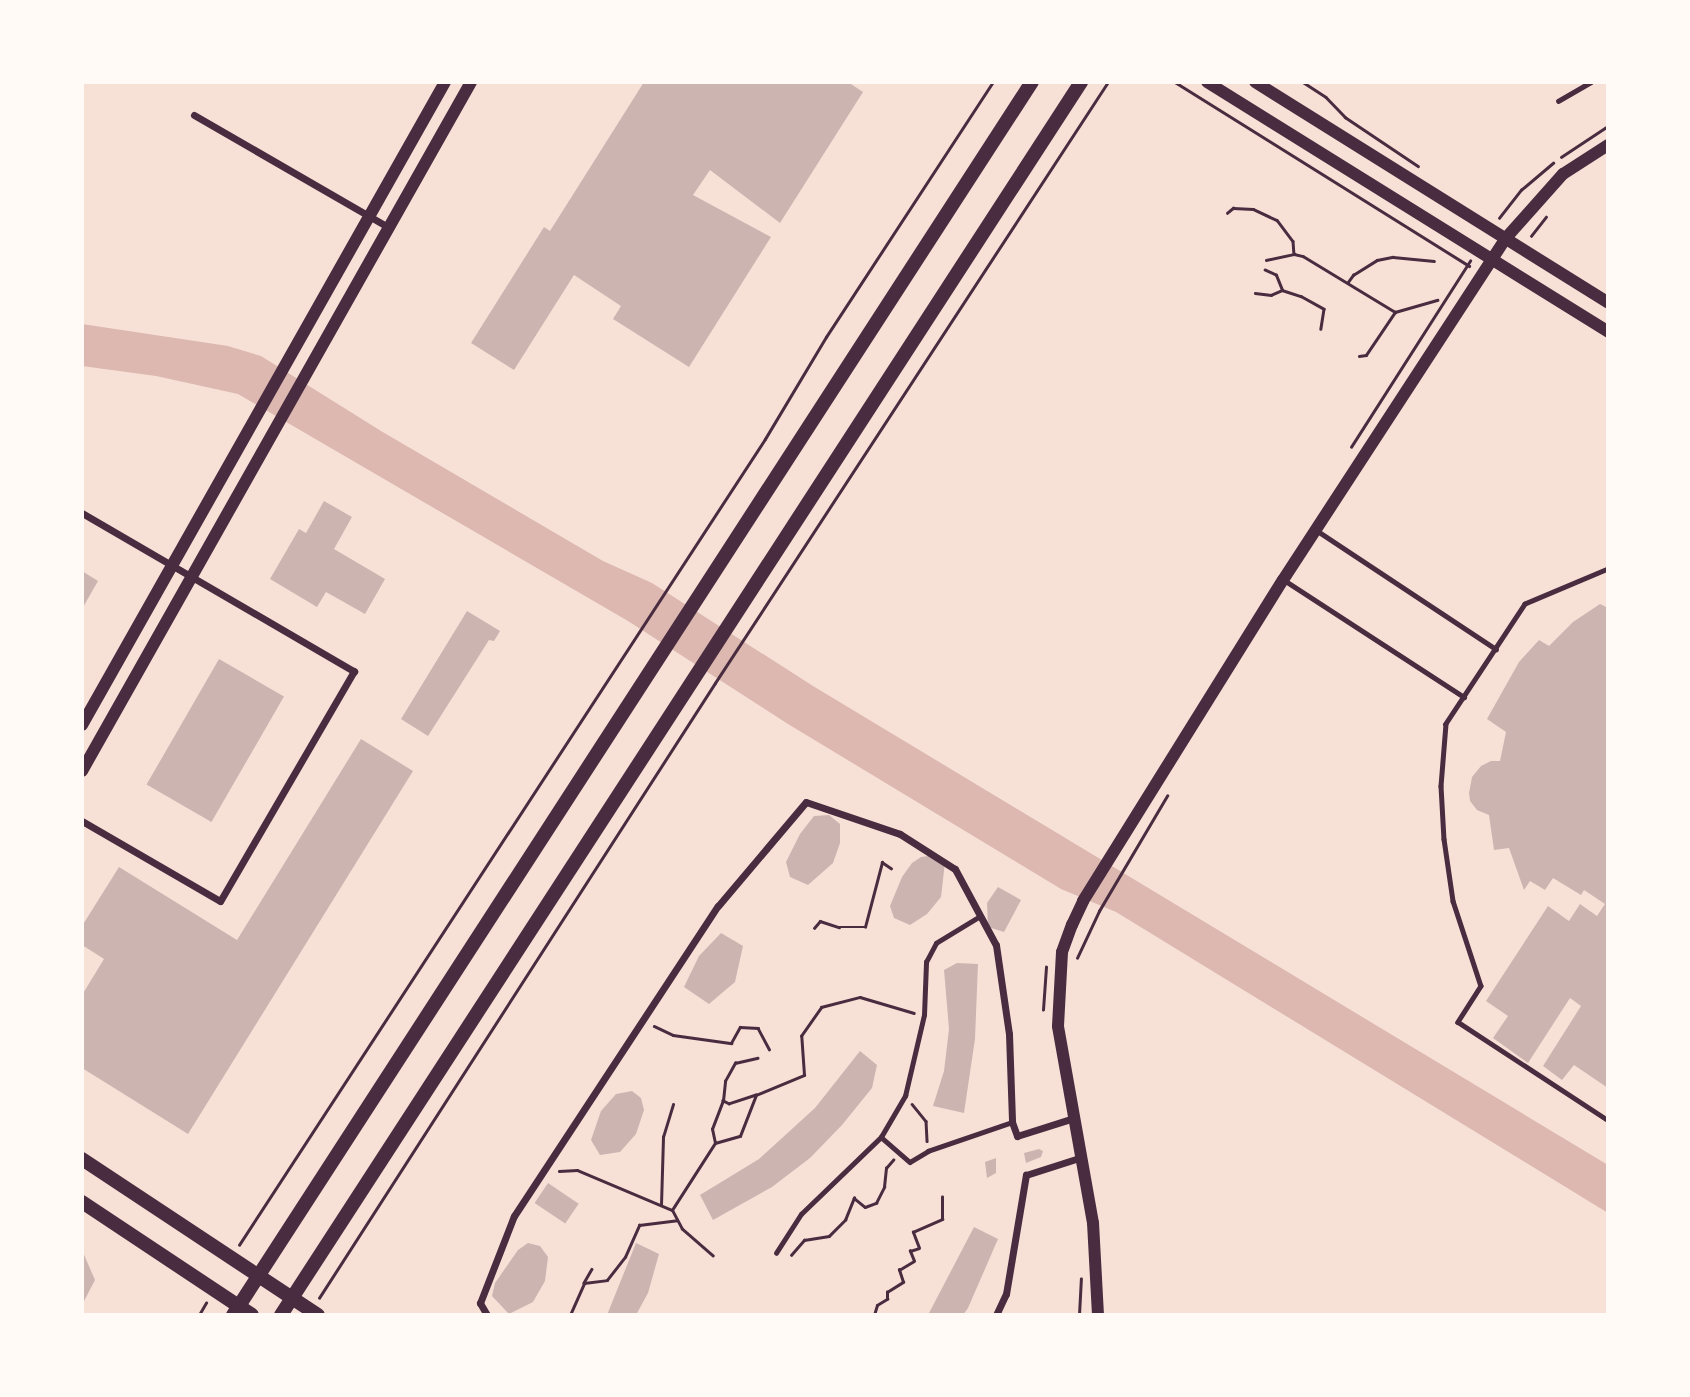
<!DOCTYPE html>
<style>
body{margin:0}
#map{position:relative;width:1690px;height:1397px;overflow:hidden;background:#f7e1d7;font-family:"PT Sans Narrow",sans-serif}
div>[style]{position:absolute}
[style*='--x']{left:calc(var(--x)*1px);top:calc(var(--y)*1px);width:calc(var(--w)*1px);rotate:calc(var(--a)*1deg)}
.water>*{inset:0;background:#dcb8b0}
.building>*{inset:0;background:#ccb4b1;transform-origin:0 0}
.path>*{height:2.5px;margin:-1.25px;padding:0 1.25px;transform-origin:1.25px;border-radius:1.25px;background:#4a2c40}
.service>*{height:4.5px;margin:-2.25px;padding:0 2.25px;transform-origin:2.25px;border-radius:2.25px;background:#4a2c40}
.minor>*{height:7px;margin:-3.5px;padding:0 3.5px;transform-origin:3.5px;border-radius:3.5px;background:#4a2c40}
.tertiary>*{height:12px;margin:-6px;padding:0 6px;transform-origin:6px;border-radius:6px;background:#4a2c40}
.secondary>*{height:12px;margin:-6px;padding:0 6px;transform-origin:6px;border-radius:6px;background:#4a2c40}
.primary>*{height:14px;margin:-7px;padding:0 7px;transform-origin:7px;border-radius:7px;background:#4a2c40}
span{translate:-50% -50%;white-space:nowrap;text-align:center;line-height:1.15;-webkit-text-stroke:5px #fffaf5;paint-order:stroke}
.frame{position:absolute;inset:0;border:84px solid #fffaf5;pointer-events:none}
</style>
<div id="map">
<div class="water">
<div style="clip-path:polygon(82px 324px,228px 346px,261px 356px,381px 431px,603px 561px,652px 583px,813px 686px,1608px 1165px,1608px 1213px,1116px 912px,1061px 889px,788px 724px,628px 621px,238px 394px,156px 376px,82px 366px)"></div>
</div>
<div class="building">
<div style="clip-path:polygon(644px 82px,848px 82px,863px 92px,780px 223px,710px 170px,693px 195px,771px 237px,689px 367px,613px 319px,621px 306px,574px 275px,514px 370px,471px 343px,544px 227px,550px 231px)"></div>
<div style="clip-path:polygon(324px 501px,352px 517px,334px 549px,385px 579px,365px 614px,326px 592px,317px 607px,270px 579px,299px 529px,306px 533px)"></div>
<div style="clip-path:polygon(82px 571px,98px 581px,82px 609px)"></div>
<div style="clip-path:polygon(1600px 604px,1608px 608px,1608px 1088px,1574px 1065px,1562px 1080px,1543px 1066px,1581px 1006px,1570px 998px,1528px 1063px,1493px 1038px,1508px 1016px,1486px 1001px,1548px 906px,1569px 921px,1580px 904px,1597px 916px,1605px 904px,1584px 890px,1581px 895px,1553px 878px,1545px 890px,1530px 881px,1524px 890px,1509px 848px,1494px 850px,1489px 815px,1477px 810px,1470px 801px,1469px 793px,1472px 777px,1481px 766px,1491px 761px,1500px 761px,1506px 732px,1487px 719px,1519px 662px,1539px 640px,1549px 646px,1573px 622px)"></div>
<div style="clip-path:polygon(467px 611px,500px 631px,494px 641px,489px 640px,428px 736px,401px 719px)"></div>
<div style="left:219px;top:659px;width:75px;height:145px;rotate:30deg"></div>
<div style="clip-path:polygon(361px 739px,413px 771px,188px 1134px,82px 1068px,82px 995px,104px 959px,82px 945px,82px 926px,119px 867px,237px 940px)"></div>
<div style="clip-path:polygon(829px 815px,840px 824px,840px 843px,833px 863px,808px 885px,790px 877px,786px 862px,800px 834px,814px 816px)"></div>
<div style="clip-path:polygon(935px 855px,945px 862px,941px 897px,927px 914px,910px 925px,894px 918px,890px 906px,902px 877px,912px 863px,921px 857px)"></div>
<div style="clip-path:polygon(998px 887px,1021px 900px,1004px 932px,988px 927px,987px 903px)"></div>
<div style="clip-path:polygon(721px 933px,743px 946px,735px 982px,709px 1004px,684px 987px,699px 956px)"></div>
<div style="clip-path:polygon(957px 963px,978px 964px,975px 1039px,964px 1113px,933px 1106px,944px 1071px,949px 1029px,944px 970px)"></div>
<div style="clip-path:polygon(860px 1051px,877px 1065px,872px 1088px,842px 1125px,810px 1158px,772px 1187px,713px 1220px,700px 1195px,759px 1159px,815px 1108px)"></div>
<div style="clip-path:polygon(632px 1091px,641px 1098px,644px 1110px,636px 1134px,620px 1152px,600px 1155px,591px 1140px,601px 1111px,616px 1094px)"></div>
<div style="clip-path:polygon(1039px 1149px,1043px 1151px,1041px 1157px,1026px 1163px,1024px 1153px)"></div>
<div style="clip-path:polygon(996px 1158px,996px 1173px,987px 1178px,985px 1162px)"></div>
<div style="left:548px;top:1183px;width:37px;height:24px;rotate:34deg"></div>
<div style="clip-path:polygon(974px 1227px,998px 1239px,968px 1308px,963px 1315px,928px 1315px)"></div>
<div style="clip-path:polygon(528px 1243px,540px 1246px,548px 1257px,545px 1281px,533px 1302px,509px 1314px,492px 1296px,495px 1283px,518px 1250px)"></div>
<div style="clip-path:polygon(636px 1243px,659px 1254px,648px 1293px,636px 1315px,607px 1315px)"></div>
<div style="clip-path:polygon(82px 1250px,95px 1280px,82px 1305px)"></div>
</div>
<div class="path">
<div style="--x:1175;--y:82;--w:347;--a:32"></div>
<div style="--x:1303;--y:82;--w:27;--a:33"></div>
<div style="--x:1326;--y:97;--w:28;--a:46"></div>
<div style="--x:1345;--y:117;--w:88;--a:33.9"></div>
<div style="--x:1561;--y:157;--w:56;--a:-33.4"></div>
<div style="--x:1227;--y:213;--w:8;--a:-40"></div>
<div style="--x:1233;--y:208;--w:20;--a:3"></div>
<div style="--x:1253;--y:209;--w:26;--a:25"></div>
<div style="--x:1277;--y:220;--w:26;--a:53"></div>
<div style="--x:1293;--y:241;--w:13;--a:86"></div>
<div style="--x:1499;--y:218;--w:36;--a:-52"></div>
<div style="--x:1521;--y:190;--w:42;--a:-40.2"></div>
<div style="--x:1531;--y:236;--w:24;--a:-52"></div>
<div style="--x:1266;--y:260;--w:29;--a:-12"></div>
<div style="--x:1294;--y:254;--w:9;--a:13"></div>
<div style="--x:1303;--y:256;--w:108;--a:31.3"></div>
<div style="--x:1395;--y:312;--w:44;--a:-15.9"></div>
<div style="--x:1348;--y:282;--w:9;--a:-54"></div>
<div style="--x:1353;--y:275;--w:28;--a:-32"></div>
<div style="--x:1377;--y:260;--w:16;--a:-11"></div>
<div style="--x:1393;--y:257;--w:41;--a:5.6"></div>
<div style="--x:1282;--y:290;--w:20;--a:18"></div>
<div style="--x:1301;--y:296;--w:26;--a:29"></div>
<div style="--x:1324;--y:309;--w:20;--a:99"></div>
<div style="--x:1255;--y:293;--w:16;--a:7"></div>
<div style="--x:1271;--y:295;--w:12;--a:-24"></div>
<div style="--x:1282;--y:290;--w:16;--a:-112"></div>
<div style="--x:1276;--y:275;--w:12;--a:-156"></div>
<div style="--x:1359;--y:356;--w:7;--a:-8"></div>
<div style="--x:1366;--y:355;--w:52;--a:-56"></div>
<div style="--x:1351;--y:447;--w:221;--a:-57.4"></div>
<div style="--x:814;--y:928;--w:9;--a:-49"></div>
<div style="--x:820;--y:921;--w:20;--a:18"></div>
<div style="--x:839;--y:927;--w:26;--a:0"></div>
<div style="--x:865;--y:927;--w:67;--a:-75.3"></div>
<div style="--x:882;--y:862;--w:11;--a:34"></div>
<div style="--x:1077;--y:958;--w:52;--a:-64.9"></div>
<div style="--x:1099;--y:911;--w:134;--a:-59.4"></div>
<div style="--x:1043;--y:1010;--w:43;--a:-86"></div>
<div style="--x:654;--y:1026;--w:21;--a:25"></div>
<div style="--x:673;--y:1035;--w:59;--a:7.9"></div>
<div style="--x:731;--y:1043;--w:18;--a:-61"></div>
<div style="--x:740;--y:1027;--w:18;--a:3"></div>
<div style="--x:758;--y:1028;--w:24;--a:62"></div>
<div style="--x:756;--y:1095;--w:28;--a:162"></div>
<div style="--x:729;--y:1104;--w:7;--a:-153"></div>
<div style="--x:723;--y:1101;--w:20;--a:-84"></div>
<div style="--x:725;--y:1081;--w:21;--a:-61"></div>
<div style="--x:735;--y:1063;--w:23;--a:-13"></div>
<div style="--x:912;--y:1104;--w:22;--a:51"></div>
<div style="--x:926;--y:1121;--w:20;--a:87"></div>
<div style="--x:715;--y:1143;--w:14;--a:-102"></div>
<div style="--x:712;--y:1129;--w:30;--a:-69"></div>
<div style="--x:559;--y:1171;--w:18;--a:-3"></div>
<div style="--x:577;--y:1170;--w:103;--a:22.8"></div>
<div style="--x:661;--y:1205;--w:68;--a:-88.3"></div>
<div style="--x:663;--y:1137;--w:34;--a:-73"></div>
<div style="--x:239;--y:1245;--w:962;--a:-56.87"></div>
<div style="--x:765;--y:439;--w:119;--a:-59.1"></div>
<div style="--x:826;--y:337;--w:305;--a:-56.8"></div>
<div style="--x:791;--y:1255;--w:20;--a:-49"></div>
<div style="--x:804;--y:1240;--w:25;--a:-9"></div>
<div style="--x:829;--y:1236;--w:23;--a:-45"></div>
<div style="--x:845;--y:1220;--w:24;--a:-68"></div>
<div style="--x:854;--y:1198;--w:14;--a:39"></div>
<div style="--x:865;--y:1207;--w:12;--a:-20"></div>
<div style="--x:876;--y:1203;--w:18;--a:-63"></div>
<div style="--x:884;--y:1187;--w:19;--a:-84"></div>
<div style="--x:886;--y:1168;--w:11;--a:-49"></div>
<div style="--x:713;--y:1256;--w:41;--a:-138.9"></div>
<div style="--x:682;--y:1229;--w:21;--a:-118"></div>
<div style="--x:672;--y:1210;--w:80;--a:-57.3"></div>
<div style="--x:715;--y:1143;--w:26;--a:-16"></div>
<div style="--x:740;--y:1136;--w:44;--a:-68.7"></div>
<div style="--x:756;--y:1095;--w:52;--a:-22.6"></div>
<div style="--x:804;--y:1075;--w:39;--a:-94"></div>
<div style="--x:801;--y:1036;--w:35;--a:-55"></div>
<div style="--x:821;--y:1007;--w:40;--a:-14.4"></div>
<div style="--x:860;--y:997;--w:56;--a:16.5"></div>
<div style="--x:592;--y:1269;--w:16;--a:120"></div>
<div style="--x:584;--y:1283;--w:23;--a:-7"></div>
<div style="--x:607;--y:1280;--w:29;--a:-52"></div>
<div style="--x:625;--y:1257;--w:35;--a:-66"></div>
<div style="--x:639;--y:1225;--w:38;--a:-7"></div>
<div style="--x:319;--y:1298;--w:731;--a:-57.22"></div>
<div style="--x:715;--y:683;--w:718;--a:-56.82"></div>
<div style="--x:199;--y:1315;--w:14;--a:-60"></div>
<div style="--x:570;--y:1315;--w:35;--a:-66"></div>
<div style="--x:874;--y:1315;--w:10;--a:-73"></div>
<div style="--x:877;--y:1305;--w:12;--a:-31"></div>
<div style="--x:887;--y:1299;--w:7;--a:-90"></div>
<div style="--x:887;--y:1292;--w:19;--a:-32"></div>
<div style="--x:903;--y:1282;--w:13;--a:-108"></div>
<div style="--x:899;--y:1270;--w:17;--a:-31"></div>
<div style="--x:914;--y:1261;--w:11;--a:-112"></div>
<div style="--x:910;--y:1251;--w:9;--a:-18"></div>
<div style="--x:919;--y:1248;--w:17;--a:-111"></div>
<div style="--x:913;--y:1232;--w:32;--a:-24"></div>
<div style="--x:942;--y:1219;--w:22;--a:-90"></div>
<div style="--x:1079;--y:1315;--w:36;--a:-87"></div>
</div>
<div class="service">
<div style="--x:1558;--y:101;--w:38;--a:-30"></div>
<div style="--x:1316;--y:530;--w:216;--a:33.5"></div>
<div style="--x:1608;--y:569;--w:90;--a:157.1"></div>
<div style="--x:1525;--y:604;--w:144;--a:123.4"></div>
<div style="--x:1446;--y:724;--w:62;--a:94.6"></div>
<div style="--x:1441;--y:786;--w:53;--a:86.8"></div>
<div style="--x:1444;--y:839;--w:63;--a:81.7"></div>
<div style="--x:1453;--y:901;--w:89;--a:71.8"></div>
<div style="--x:1481;--y:986;--w:43;--a:122.6"></div>
<div style="--x:1458;--y:1022;--w:179;--a:33.2"></div>
<div style="--x:1284;--y:580;--w:215;--a:33"></div>
<div style="--x:881;--y:1137;--w:48;--a:-59.7"></div>
<div style="--x:905;--y:1096;--w:83;--a:-76.8"></div>
<div style="--x:924;--y:1015;--w:53;--a:-87.8"></div>
<div style="--x:926;--y:962;--w:21;--a:-62"></div>
<div style="--x:936;--y:943;--w:52;--a:-31.5"></div>
<div style="--x:776;--y:1253;--w:46;--a:-57.3"></div>
<div style="--x:801;--y:1214;--w:111;--a:-43.9"></div>
<div style="--x:881;--y:1137;--w:38;--a:41"></div>
<div style="--x:910;--y:1162;--w:21;--a:-31"></div>
<div style="--x:928;--y:1151;--w:89;--a:-19"></div>
<div style="--x:810;--y:1315;--w:10;--a:0"></div>
</div>
<div class="minor">
<div style="--x:194;--y:115;--w:226;--a:30"></div>
<div style="--x:82;--y:513;--w:315;--a:30.2"></div>
<div style="--x:354;--y:671;--w:266;--a:120.2"></div>
<div style="--x:220;--y:901;--w:160;--a:-149.9"></div>
<div style="--x:487;--y:1315;--w:14;--a:-120"></div>
<div style="--x:480;--y:1303;--w:93;--a:-68.7"></div>
<div style="--x:514;--y:1216;--w:371;--a:-56.7"></div>
<div style="--x:718;--y:906;--w:136;--a:-49.8"></div>
<div style="--x:806;--y:802;--w:99;--a:18.8"></div>
<div style="--x:900;--y:834;--w:65;--a:32.5"></div>
<div style="--x:955;--y:869;--w:86;--a:61.7"></div>
<div style="--x:996;--y:945;--w:90;--a:81.7"></div>
<div style="--x:1009;--y:1034;--w:88;--a:88"></div>
<div style="--x:1012;--y:1122;--w:15;--a:70"></div>
<div style="--x:1017;--y:1136;--w:60;--a:-17.5"></div>
<div style="--x:996;--y:1315;--w:23;--a:-65"></div>
<div style="--x:1006;--y:1294;--w:121;--a:-80.5"></div>
<div style="--x:1026;--y:1175;--w:59;--a:-17.8"></div>
</div>
<div class="tertiary">
<div style="--x:1098;--y:1315;--w:92;--a:-93.1"></div>
<div style="--x:1093;--y:1223;--w:200;--a:-100.1"></div>
<div style="--x:1058;--y:1026;--w:74;--a:-86.9"></div>
<div style="--x:1062;--y:952;--w:29;--a:-70"></div>
<div style="--x:1072;--y:925;--w:26;--a:-65"></div>
<div style="--x:1083;--y:901;--w:378;--a:-58.1"></div>
<div style="--x:1283;--y:580;--w:407;--a:-56.9"></div>
<div style="--x:1505;--y:239;--w:87;--a:-48.3"></div>
<div style="--x:1563;--y:174;--w:54;--a:-32.8"></div>
</div>
<div class="secondary">
<div style="--x:1207;--y:82;--w:473;--a:31.9"></div>
<div style="--x:1255;--y:82;--w:416;--a:32"></div>
<div style="--x:82;--y:725;--w:738;--a:-60.55"></div>
<div style="--x:82;--y:771;--w:791;--a:-60.55"></div>
</div>
<div class="primary">
<div style="--x:82;--y:1159;--w:283;--a:33.5"></div>
<div style="--x:82;--y:1202;--w:204;--a:33.6"></div>
<div style="--x:233;--y:1315;--w:1469;--a:-57.06"></div>
<div style="--x:281;--y:1315;--w:1470;--a:-57.02"></div>
</div>
<div class="frame"></div>
</div>
